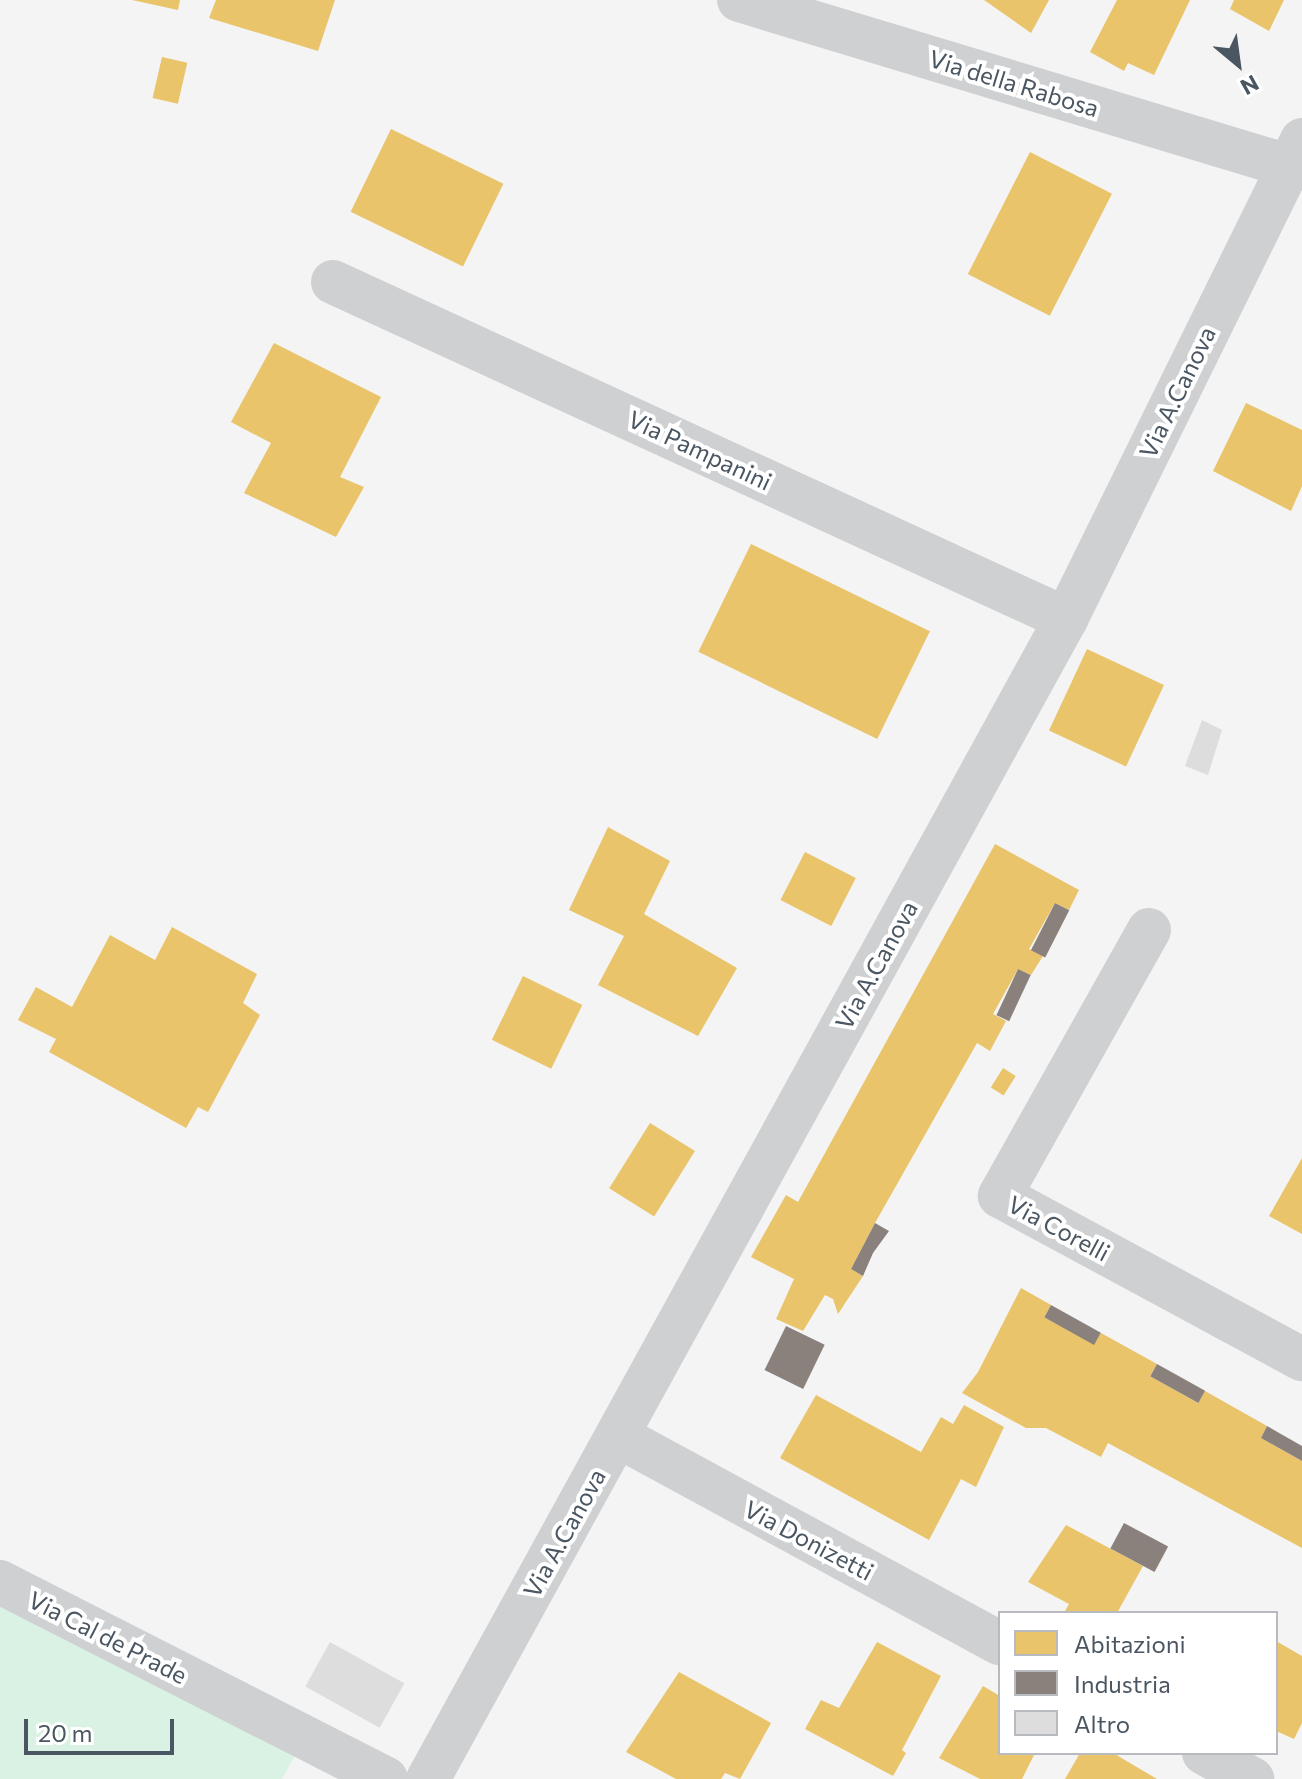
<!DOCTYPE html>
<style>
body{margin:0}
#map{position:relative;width:1302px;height:1779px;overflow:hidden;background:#f4f4f4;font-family:Commissioner,sans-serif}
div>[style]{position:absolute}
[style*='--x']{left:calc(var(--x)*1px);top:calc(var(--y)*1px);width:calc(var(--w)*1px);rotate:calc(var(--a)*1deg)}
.green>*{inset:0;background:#d9f2e3}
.homes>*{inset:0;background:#e9c46a;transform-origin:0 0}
.industry>*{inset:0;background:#8a817c;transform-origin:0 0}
.building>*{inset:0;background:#ddddde;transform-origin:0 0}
.minor>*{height:44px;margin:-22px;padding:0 22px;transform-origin:22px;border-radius:22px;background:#ced0d2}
.tertiary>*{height:44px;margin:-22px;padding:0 22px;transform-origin:22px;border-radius:22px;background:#ced0d2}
span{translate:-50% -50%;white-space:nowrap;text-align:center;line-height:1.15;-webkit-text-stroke:8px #fff;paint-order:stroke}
.street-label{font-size:24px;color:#4a5661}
.legend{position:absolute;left:998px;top:1611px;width:280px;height:144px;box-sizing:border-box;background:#fff;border:2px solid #b7bbc0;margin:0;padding:10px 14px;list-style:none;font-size:24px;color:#4a5661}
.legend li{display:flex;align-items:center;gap:16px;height:40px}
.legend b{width:40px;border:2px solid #b7bbc0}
.north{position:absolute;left:1198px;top:24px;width:80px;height:80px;-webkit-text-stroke:6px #fff;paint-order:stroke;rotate:151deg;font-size:22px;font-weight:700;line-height:32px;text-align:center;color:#4a5661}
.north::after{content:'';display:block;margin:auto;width:28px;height:36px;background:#4a5661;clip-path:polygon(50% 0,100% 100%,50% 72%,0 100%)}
.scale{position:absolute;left:24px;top:1719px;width:150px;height:36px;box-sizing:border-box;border:4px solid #4a5661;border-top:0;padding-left:10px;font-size:24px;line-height:28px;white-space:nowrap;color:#4a5661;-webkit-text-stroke:6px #fff;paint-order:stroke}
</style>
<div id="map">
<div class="green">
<div style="clip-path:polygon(0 1600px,298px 1750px,282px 1779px,0 1779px)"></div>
</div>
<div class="homes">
<div style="clip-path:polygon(132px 0,180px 0,178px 10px)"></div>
<div style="clip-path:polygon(216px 0,335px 0,318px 51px,209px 18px)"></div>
<div style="clip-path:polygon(984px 0,1049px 0,1031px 33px)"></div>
<div style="clip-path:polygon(1117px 0,1190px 0,1154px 75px,1128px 63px,1124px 71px,1090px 52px)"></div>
<div style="clip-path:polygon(1234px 0,1284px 0,1269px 31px,1230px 9px)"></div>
<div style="left:162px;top:57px;width:26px;height:42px;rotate:13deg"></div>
<div style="left:391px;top:129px;width:125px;height:92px;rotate:26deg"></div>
<div style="left:1030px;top:152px;width:92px;height:137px;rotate:27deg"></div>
<div style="clip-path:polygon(274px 343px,381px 397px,340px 477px,364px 487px,336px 537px,244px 493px,271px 443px,231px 422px)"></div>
<div style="clip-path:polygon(1246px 403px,1302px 430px,1302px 486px,1291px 511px,1213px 471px)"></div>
<div style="left:751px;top:544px;width:199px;height:120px;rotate:26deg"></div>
<div style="left:1087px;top:649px;width:85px;height:90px;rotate:25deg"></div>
<div style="clip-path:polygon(608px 827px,670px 861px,644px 914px,737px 968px,698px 1036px,598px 985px,624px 936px,569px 910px)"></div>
<div style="clip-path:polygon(995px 844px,1079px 890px,1069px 910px,1055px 903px,1029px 949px,1043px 956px,1031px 975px,1018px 969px,993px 1014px,1006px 1021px,990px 1051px,977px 1043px,875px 1223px,851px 1269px,863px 1276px,838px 1314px,833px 1299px,825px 1295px,803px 1331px,776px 1319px,794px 1279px,751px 1257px,786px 1195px,798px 1202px)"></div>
<div style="left:805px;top:852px;width:57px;height:54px;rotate:27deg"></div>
<div style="clip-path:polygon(172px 927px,257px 974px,243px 1003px,260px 1015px,208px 1112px,198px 1107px,186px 1128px,49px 1052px,56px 1039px,18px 1020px,36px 987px,72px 1007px,110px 935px,155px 960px)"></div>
<div style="left:523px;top:976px;width:66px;height:71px;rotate:26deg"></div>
<div style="left:1003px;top:1068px;width:15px;height:23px;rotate:32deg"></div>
<div style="left:650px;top:1123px;width:53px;height:77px;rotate:32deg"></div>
<div style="clip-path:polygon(1302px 1158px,1302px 1234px,1269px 1216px)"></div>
<div style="clip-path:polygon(1021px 1288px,1051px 1305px,1044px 1317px,1094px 1344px,1101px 1333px,1157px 1364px,1150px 1376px,1198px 1403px,1205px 1391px,1267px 1426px,1261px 1438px,1302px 1461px,1302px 1548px,1108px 1443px,1101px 1457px,1046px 1428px,1026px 1428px,962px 1393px,978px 1372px)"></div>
<div style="clip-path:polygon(816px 1395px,921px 1452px,941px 1417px,953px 1424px,964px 1405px,1004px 1427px,976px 1487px,961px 1479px,929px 1540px,780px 1458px)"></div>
<div style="clip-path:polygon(1066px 1525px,1143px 1566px,1117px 1613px,1064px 1613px,1069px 1604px,1028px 1582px)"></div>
<div style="clip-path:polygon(1276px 1641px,1302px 1656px,1302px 1723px,1294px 1739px,1276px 1731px)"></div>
<div style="clip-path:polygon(877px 1642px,941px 1676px,902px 1750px,906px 1753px,893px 1776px,805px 1729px,821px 1700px,839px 1708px)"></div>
<div style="clip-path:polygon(679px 1672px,771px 1723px,740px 1779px,725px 1773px,721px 1779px,676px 1779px,626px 1752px)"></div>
<div style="clip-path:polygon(983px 1686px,1000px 1696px,1000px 1753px,1035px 1753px,1022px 1779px,980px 1779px,939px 1758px)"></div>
<div style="clip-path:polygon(1080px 1753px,1113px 1753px,1157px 1779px,1065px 1779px)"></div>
</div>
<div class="industry">
<div style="left:1055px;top:903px;width:16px;height:53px;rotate:27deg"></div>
<div style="left:1018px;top:969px;width:14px;height:51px;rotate:25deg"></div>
<div style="clip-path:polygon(875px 1223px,889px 1231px,873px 1253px,863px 1276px,851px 1269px)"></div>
<div style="left:1051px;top:1305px;width:57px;height:14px;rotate:29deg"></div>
<div style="left:786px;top:1326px;width:43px;height:49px;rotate:26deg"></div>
<div style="left:1157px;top:1364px;width:55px;height:14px;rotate:29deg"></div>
<div style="clip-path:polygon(1267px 1426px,1302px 1446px,1302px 1461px,1261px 1438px)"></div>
<div style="left:1124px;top:1523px;width:50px;height:29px;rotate:28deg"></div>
</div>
<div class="building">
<div style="clip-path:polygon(1202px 720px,1222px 730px,1208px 775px,1185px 766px)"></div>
<div style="left:330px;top:1642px;width:85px;height:51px;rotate:29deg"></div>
</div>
<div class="minor">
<div style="--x:739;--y:0;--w:574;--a:16.82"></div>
<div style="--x:333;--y:282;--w:807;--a:24.69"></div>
<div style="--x:1149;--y:930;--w:305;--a:119.3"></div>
<div style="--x:1000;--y:1196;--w:343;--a:28.4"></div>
<div style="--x:618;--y:1436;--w:434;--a:28.5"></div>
<div style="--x:0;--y:1582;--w:433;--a:27"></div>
<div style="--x:1204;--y:1753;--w:55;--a:28.4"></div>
</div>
<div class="tertiary">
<div style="--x:428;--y:1779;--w:1324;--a:-61.19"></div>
<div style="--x:1066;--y:619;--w:534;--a:-63.77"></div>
</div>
<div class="street-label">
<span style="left:1014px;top:83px;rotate:17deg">Via della Rabosa</span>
<span style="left:1177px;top:392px;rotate:-64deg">Via A.Canova</span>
<span style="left:700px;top:450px;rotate:25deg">Via Pampanini</span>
<span style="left:876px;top:965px;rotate:-61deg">Via A.Canova</span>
<span style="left:1059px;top:1228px;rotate:28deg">Via Corelli</span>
<span style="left:564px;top:1533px;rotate:-61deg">Via A.Canova</span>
<span style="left:809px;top:1540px;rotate:28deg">Via Donizetti</span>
<span style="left:108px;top:1637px;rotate:27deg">Via Cal de Prade</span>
</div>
<ul class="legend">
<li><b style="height:22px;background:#e9c46a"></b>Abitazioni</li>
<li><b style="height:22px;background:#8a817c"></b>Industria</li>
<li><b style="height:22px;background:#ddddde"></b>Altro</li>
</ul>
<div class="north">N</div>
<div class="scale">20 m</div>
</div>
